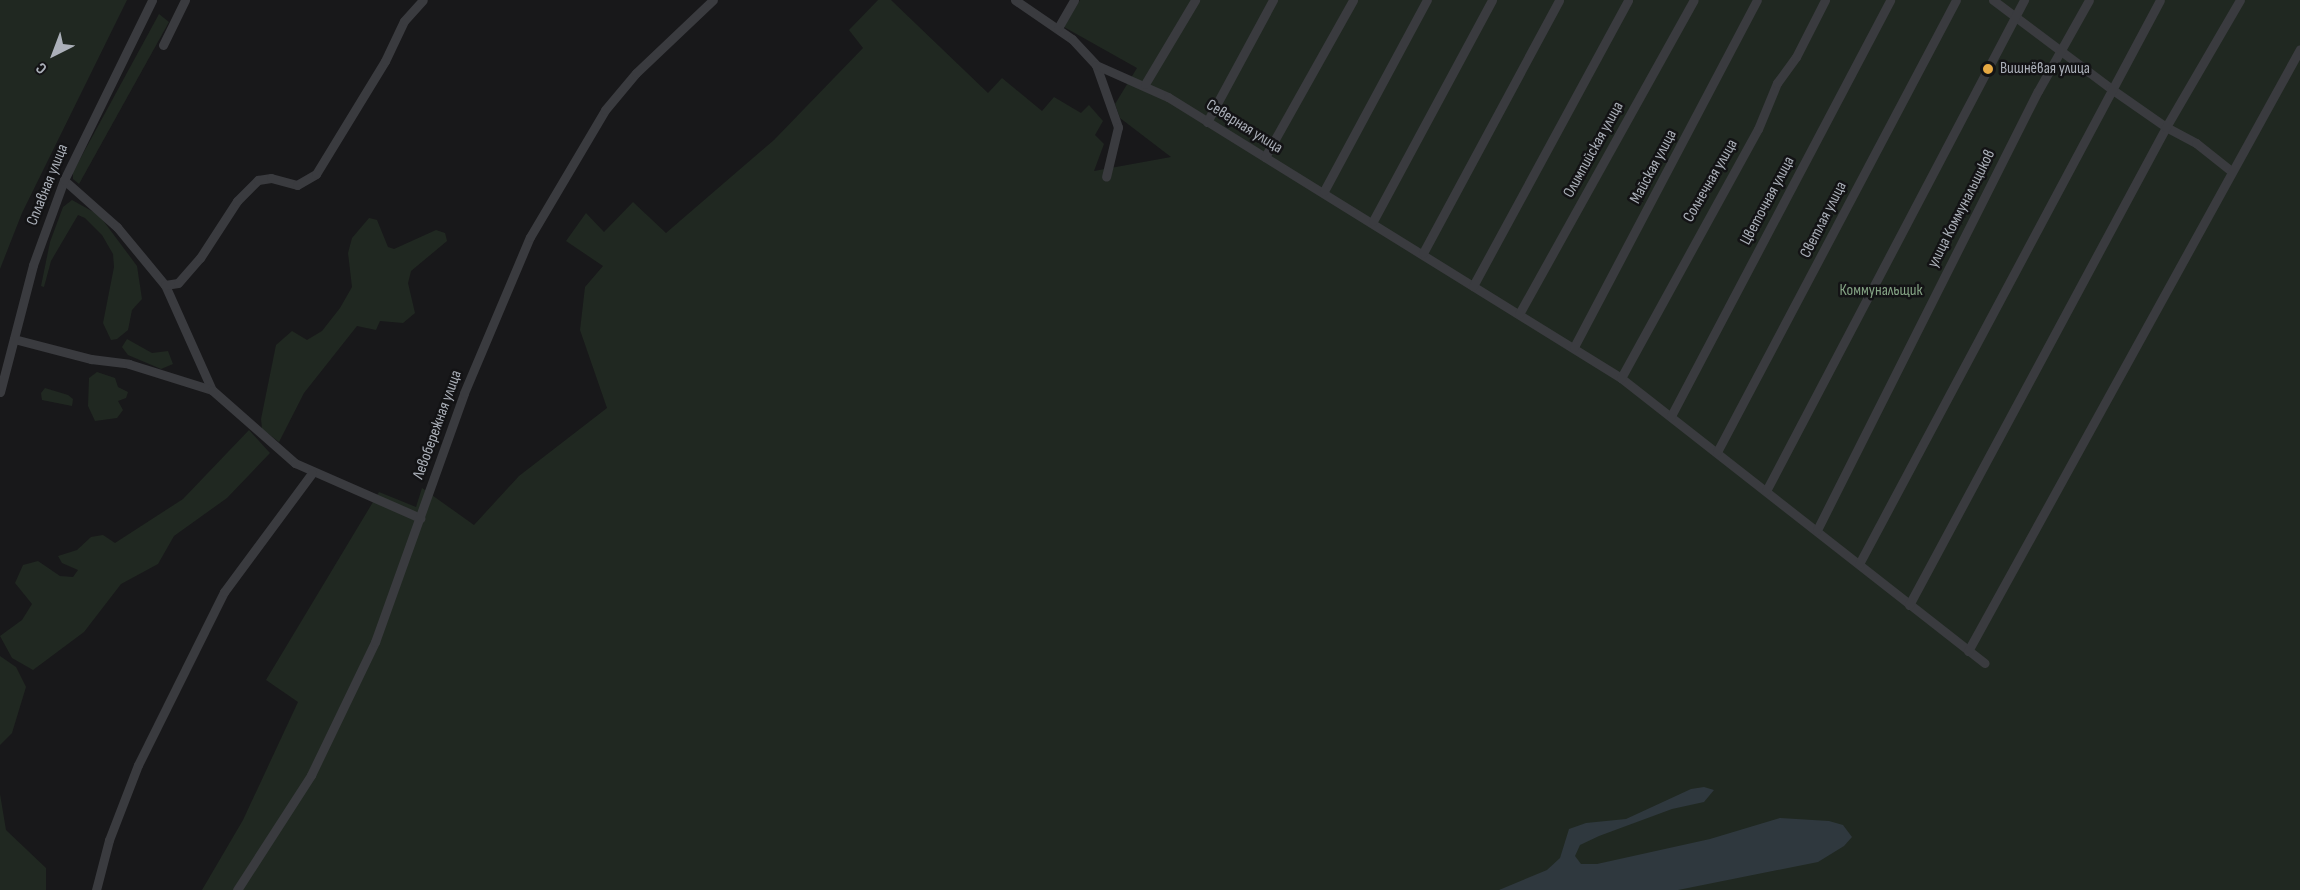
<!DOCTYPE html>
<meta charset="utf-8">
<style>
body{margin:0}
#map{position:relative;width:2300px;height:890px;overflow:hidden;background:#18181a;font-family:"Sofia Sans Condensed",sans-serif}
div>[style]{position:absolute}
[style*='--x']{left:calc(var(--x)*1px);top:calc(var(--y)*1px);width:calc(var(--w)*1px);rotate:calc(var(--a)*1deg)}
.green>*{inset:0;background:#202821}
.water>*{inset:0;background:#2f383e}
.minor>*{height:9px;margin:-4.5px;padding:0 4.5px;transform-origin:4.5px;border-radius:4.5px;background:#3a3b3f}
.dots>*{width:16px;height:16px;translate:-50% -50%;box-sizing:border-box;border:3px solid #131315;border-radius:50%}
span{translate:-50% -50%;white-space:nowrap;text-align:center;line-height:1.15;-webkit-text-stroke:5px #131315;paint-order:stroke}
.poi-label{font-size:16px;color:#abb0b9}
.left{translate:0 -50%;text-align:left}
.street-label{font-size:16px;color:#abb0b9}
.park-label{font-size:16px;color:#84a384}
.north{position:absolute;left:24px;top:24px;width:60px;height:60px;-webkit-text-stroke:4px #131315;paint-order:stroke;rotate:222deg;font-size:16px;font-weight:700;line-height:24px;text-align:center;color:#abb0b9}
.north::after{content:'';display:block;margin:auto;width:21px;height:27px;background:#abb0b9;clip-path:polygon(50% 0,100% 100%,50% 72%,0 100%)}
</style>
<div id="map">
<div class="green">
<div style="clip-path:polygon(0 0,127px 0,22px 213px,0 269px)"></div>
<div style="clip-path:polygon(878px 0,891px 0,988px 93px,1002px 78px,1042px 111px,1054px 97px,1081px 113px,1089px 105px,1103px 121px,1095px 135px,1104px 144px,1094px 171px,1171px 157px,1120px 118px,1115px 104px,1137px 68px,1064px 27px,1080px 0,2300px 0,2300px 890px,202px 890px,243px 820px,298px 702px,266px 680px,379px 492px,416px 507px,422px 488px,474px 525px,519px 476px,607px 408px,580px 330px,585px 287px,603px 266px,566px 241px,586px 213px,604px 232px,633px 202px,666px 233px,774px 140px,863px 48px,849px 30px)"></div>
<div style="clip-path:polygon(159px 14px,169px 22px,79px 184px,73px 179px,73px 172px)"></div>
<div style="clip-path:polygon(72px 200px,99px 215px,137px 266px,142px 299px,132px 310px,128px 330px,117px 339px,111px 340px,103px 323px,114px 267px,113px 254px,102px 235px,85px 218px,78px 215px,51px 261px,44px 287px,41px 286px,50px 242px,63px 207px)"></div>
<div style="clip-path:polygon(369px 218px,377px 220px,388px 247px,394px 249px,436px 230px,445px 233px,447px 241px,411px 271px,408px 283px,415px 313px,403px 323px,380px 321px,376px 330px,357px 326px,304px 393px,279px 442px,262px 429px,261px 419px,276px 345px,292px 331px,307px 340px,322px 331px,340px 308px,352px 287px,348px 253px,352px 238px)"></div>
<div style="clip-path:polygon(127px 339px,152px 353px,168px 351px,173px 364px,161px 369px,128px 355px,122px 347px)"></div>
<div style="clip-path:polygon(97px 372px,115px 378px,118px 387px,128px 392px,126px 398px,118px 401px,123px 410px,117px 418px,95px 421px,88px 406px,89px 378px)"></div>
<div style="clip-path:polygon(45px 388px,68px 395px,73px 399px,72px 406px,42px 400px,41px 393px)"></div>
<div style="clip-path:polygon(249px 430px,270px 453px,227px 498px,174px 536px,158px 564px,121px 584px,84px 632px,33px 670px,12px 658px,0 636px,22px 620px,32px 604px,15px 583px,23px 565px,38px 561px,60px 576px,73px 577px,78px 570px,62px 563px,58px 556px,77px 550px,91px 537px,103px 535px,115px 543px,183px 499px)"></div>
<div style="clip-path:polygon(0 656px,16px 667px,26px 687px,12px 733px,0 745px)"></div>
<div style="clip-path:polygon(0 794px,6px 830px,46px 868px,46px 890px,0 890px)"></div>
</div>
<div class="water">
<div style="clip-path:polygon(1704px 787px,1714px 790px,1704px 802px,1672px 809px,1599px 836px,1580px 845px,1575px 856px,1581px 864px,1597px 864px,1710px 839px,1780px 818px,1829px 821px,1843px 825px,1852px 837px,1844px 846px,1818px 862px,1678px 890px,1499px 890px,1547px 870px,1560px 858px,1569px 829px,1586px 823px,1626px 819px,1691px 789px)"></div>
</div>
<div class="minor">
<div style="--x:1015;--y:0;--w:69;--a:34.4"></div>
<div style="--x:1072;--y:39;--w:35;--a:47"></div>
<div style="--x:1096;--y:65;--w:66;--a:70.5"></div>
<div style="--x:1118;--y:127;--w:51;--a:103.5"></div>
<div style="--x:1993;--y:0;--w:146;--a:36.9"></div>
<div style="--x:2110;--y:88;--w:68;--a:34.9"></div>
<div style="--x:2166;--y:127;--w:34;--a:28"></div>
<div style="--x:2196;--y:143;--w:43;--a:38.5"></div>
<div style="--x:1058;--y:28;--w:32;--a:-60"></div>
<div style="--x:163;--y:45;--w:50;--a:-63.9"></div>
<div style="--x:1096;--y:65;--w:79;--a:24"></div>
<div style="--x:1168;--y:97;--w:533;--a:31.81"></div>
<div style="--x:1621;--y:378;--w:462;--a:38.1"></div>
<div style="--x:1145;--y:84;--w:98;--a:-59.2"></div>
<div style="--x:1207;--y:122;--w:139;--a:-61.6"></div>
<div style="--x:1265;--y:157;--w:180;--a:-60.7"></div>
<div style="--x:64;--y:180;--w:71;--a:41.6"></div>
<div style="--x:117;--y:227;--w:75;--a:50.4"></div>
<div style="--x:165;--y:285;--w:115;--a:65.9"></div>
<div style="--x:1324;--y:191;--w:217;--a:-61.7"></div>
<div style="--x:1373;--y:221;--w:251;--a:-61.7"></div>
<div style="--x:1423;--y:253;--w:287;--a:-61.7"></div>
<div style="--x:165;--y:285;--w:13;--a:-9"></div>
<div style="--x:178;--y:283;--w:33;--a:-49"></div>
<div style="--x:200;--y:258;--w:68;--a:-57"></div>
<div style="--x:237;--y:201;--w:30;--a:-45"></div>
<div style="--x:258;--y:180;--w:13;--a:-9"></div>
<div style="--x:271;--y:178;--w:27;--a:15"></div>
<div style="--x:297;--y:185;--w:22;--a:-30"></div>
<div style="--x:316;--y:174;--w:132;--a:-58.6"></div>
<div style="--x:385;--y:61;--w:44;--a:-64.6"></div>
<div style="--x:404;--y:21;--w:28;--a:-48"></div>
<div style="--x:1473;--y:286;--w:325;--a:-61.5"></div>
<div style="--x:1519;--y:314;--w:359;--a:-60.9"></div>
<div style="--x:14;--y:339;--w:80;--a:14.6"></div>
<div style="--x:91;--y:359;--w:38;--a:7"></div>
<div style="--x:129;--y:364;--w:87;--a:17.4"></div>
<div style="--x:212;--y:390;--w:111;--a:41.3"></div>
<div style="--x:295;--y:463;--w:137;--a:23.7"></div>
<div style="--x:1574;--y:347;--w:392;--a:-62.2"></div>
<div style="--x:1621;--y:378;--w:284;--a:-61.2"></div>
<div style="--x:1758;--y:129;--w:50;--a:-67.6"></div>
<div style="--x:1777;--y:83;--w:32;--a:-54"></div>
<div style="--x:1796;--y:57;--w:64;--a:-63"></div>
<div style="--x:0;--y:392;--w:131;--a:-75.4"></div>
<div style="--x:33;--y:265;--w:90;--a:-70"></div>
<div style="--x:64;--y:180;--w:200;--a:-63.9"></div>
<div style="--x:1671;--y:416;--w:470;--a:-62.2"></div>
<div style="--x:1717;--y:452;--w:511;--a:-62.13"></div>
<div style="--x:1766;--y:491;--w:555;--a:-62.28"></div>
<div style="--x:1817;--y:530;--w:491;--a:-63.3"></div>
<div style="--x:2038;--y:91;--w:104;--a:-60.7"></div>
<div style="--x:1859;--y:564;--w:639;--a:-61.91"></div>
<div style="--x:1909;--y:605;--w:543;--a:-61.73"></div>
<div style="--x:2166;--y:127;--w:147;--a:-59.8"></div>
<div style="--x:1968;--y:651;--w:687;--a:-61.12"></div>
<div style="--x:96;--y:890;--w:52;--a:-75.4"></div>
<div style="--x:109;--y:840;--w:80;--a:-68.9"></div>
<div style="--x:138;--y:765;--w:193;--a:-63.6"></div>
<div style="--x:224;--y:592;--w:148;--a:-53.5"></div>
<div style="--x:237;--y:890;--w:137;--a:-57.2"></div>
<div style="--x:311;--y:775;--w:148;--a:-64.3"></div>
<div style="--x:375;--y:642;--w:264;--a:-70.3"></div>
<div style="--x:464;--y:393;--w:169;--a:-67.1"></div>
<div style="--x:530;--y:237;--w:147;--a:-59.4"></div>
<div style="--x:605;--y:110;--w:48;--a:-50"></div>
<div style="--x:636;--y:73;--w:106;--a:-43.5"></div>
</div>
<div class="dots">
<div style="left:1988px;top:69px;background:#e7a943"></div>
</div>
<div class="poi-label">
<span class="left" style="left:2000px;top:69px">Вишнёвая улица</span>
</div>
<div class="street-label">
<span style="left:1244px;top:127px;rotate:32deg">Северная улица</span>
<span style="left:1594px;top:150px;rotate:-61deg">Олимпийская улица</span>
<span style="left:1654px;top:167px;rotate:-62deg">Майская улица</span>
<span style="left:1711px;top:181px;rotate:-60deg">Солнечная улица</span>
<span style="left:48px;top:185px;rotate:-68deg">Сплавная улица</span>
<span style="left:1768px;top:201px;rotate:-62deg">Цветочная улица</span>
<span style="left:1962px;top:209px;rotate:-63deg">улица Коммунальщиков</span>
<span style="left:1824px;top:220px;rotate:-63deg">Светлая улица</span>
<span style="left:438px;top:425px;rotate:-70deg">Левобережная улица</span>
</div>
<div class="park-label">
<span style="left:1881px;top:291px">Коммунальщик</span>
</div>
<div class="north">С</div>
</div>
